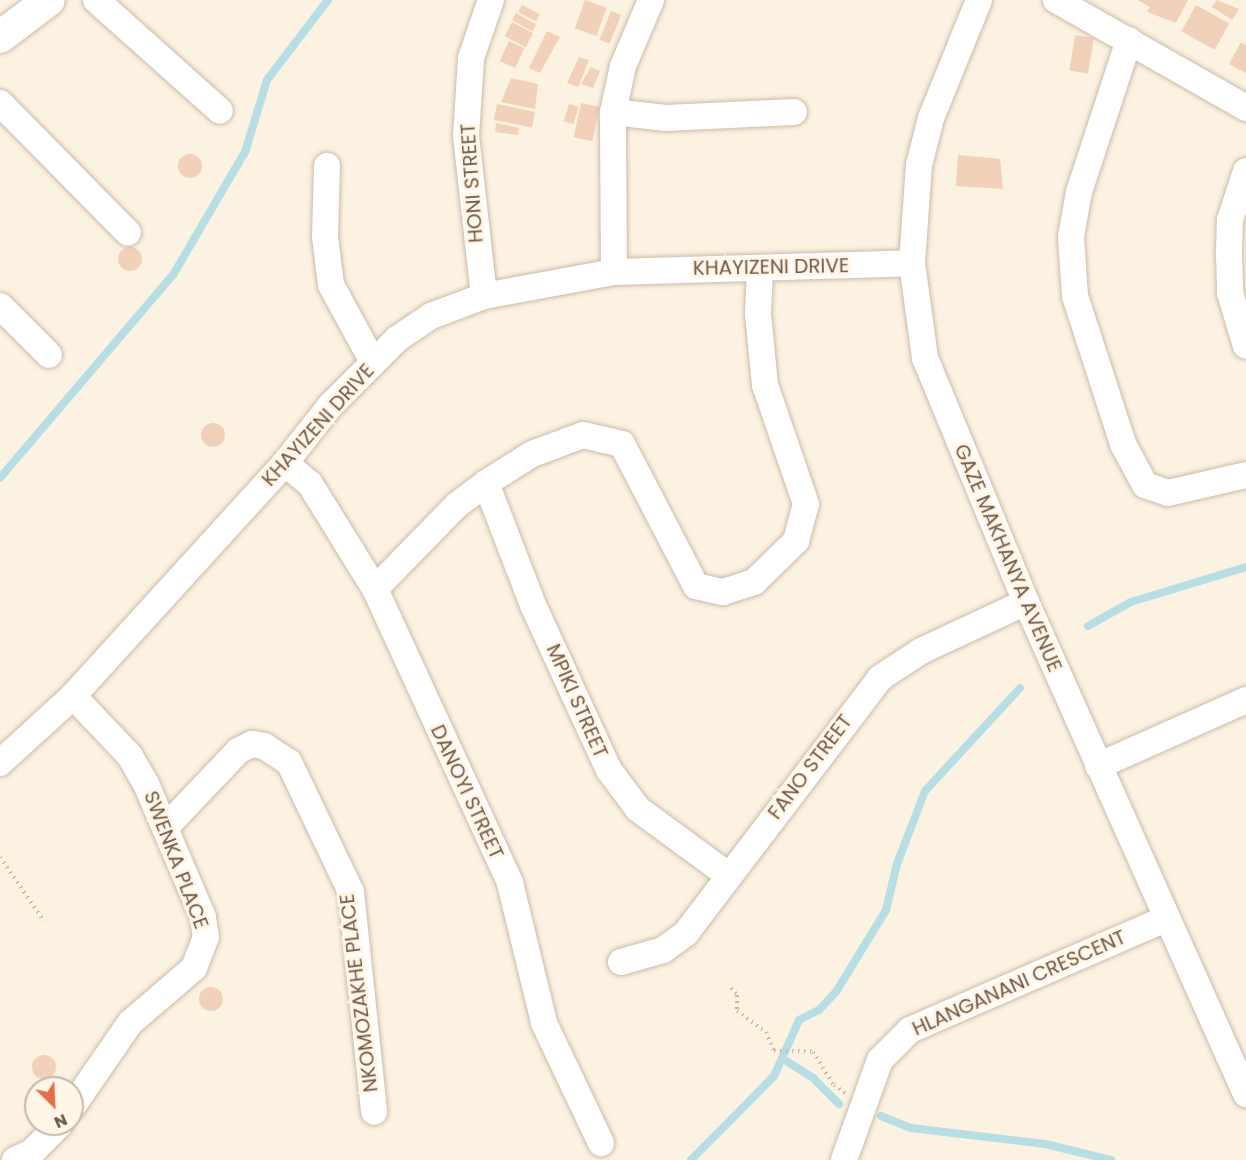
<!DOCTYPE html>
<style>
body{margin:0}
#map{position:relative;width:1246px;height:1160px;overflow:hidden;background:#fcf2e2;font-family:Poppins,sans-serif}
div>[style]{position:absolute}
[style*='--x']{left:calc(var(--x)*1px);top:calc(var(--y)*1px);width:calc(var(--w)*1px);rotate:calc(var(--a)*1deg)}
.stream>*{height:8px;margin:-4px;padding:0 4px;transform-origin:4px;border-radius:4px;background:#b7dde5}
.building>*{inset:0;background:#f1d1ba;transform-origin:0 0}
.round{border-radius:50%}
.path>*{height:4px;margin-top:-2px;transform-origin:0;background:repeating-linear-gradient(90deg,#d5b49e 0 1.5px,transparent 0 6px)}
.roads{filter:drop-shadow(0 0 2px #cdbaa9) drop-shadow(0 0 2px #cdbaa9)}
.minor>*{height:26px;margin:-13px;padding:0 13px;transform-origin:13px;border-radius:13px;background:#fff}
.tertiary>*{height:32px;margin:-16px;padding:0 16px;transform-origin:16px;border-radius:16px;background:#fff}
span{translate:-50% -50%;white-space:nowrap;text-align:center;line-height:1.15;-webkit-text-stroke:6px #fff6e8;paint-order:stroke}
.street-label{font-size:20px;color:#735949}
.north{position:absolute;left:24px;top:1076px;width:60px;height:60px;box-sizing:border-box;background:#fff6e8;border:2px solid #c7b7a8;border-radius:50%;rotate:156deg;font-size:16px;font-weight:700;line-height:24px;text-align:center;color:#735949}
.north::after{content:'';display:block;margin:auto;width:21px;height:27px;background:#e56e48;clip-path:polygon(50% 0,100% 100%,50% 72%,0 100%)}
</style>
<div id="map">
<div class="stream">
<div style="--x:0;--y:478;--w:267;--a:-49.6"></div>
<div style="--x:173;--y:275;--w:143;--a:-59.7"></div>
<div style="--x:245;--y:152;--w:75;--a:-73"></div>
<div style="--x:267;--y:80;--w:101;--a:-52.7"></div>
<div style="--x:1088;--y:626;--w:49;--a:-29.2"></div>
<div style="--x:1131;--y:602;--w:120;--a:-16.9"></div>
<div style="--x:783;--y:1059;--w:36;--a:32"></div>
<div style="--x:813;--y:1078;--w:37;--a:45"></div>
<div style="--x:881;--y:1116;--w:32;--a:22"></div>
<div style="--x:911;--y:1128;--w:135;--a:6.8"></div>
<div style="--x:1045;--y:1144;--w:68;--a:13.6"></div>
<div style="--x:691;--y:1160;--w:118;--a:-45.3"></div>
<div style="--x:774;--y:1076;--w:61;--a:-65.9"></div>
<div style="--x:799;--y:1020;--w:22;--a:-27"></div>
<div style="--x:819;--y:1010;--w:25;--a:-47"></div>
<div style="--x:836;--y:992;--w:96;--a:-58.6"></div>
<div style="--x:886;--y:910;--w:47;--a:-76.6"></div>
<div style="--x:897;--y:864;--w:78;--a:-69"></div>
<div style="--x:925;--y:791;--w:140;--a:-47.3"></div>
</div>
<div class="building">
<div style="left:585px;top:0;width:23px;height:30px;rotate:20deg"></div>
<div style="clip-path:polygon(1137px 0,1188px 0,1176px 23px,1147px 12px,1150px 7px)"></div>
<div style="clip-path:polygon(1217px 0,1239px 9px,1232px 20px,1212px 7px)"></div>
<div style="left:522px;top:5px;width:20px;height:8px;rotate:27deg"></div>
<div style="left:1196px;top:5px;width:38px;height:30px;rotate:29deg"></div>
<div style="left:611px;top:11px;width:11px;height:31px;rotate:22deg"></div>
<div style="left:516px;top:13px;width:23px;height:8px;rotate:29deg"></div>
<div style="left:512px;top:22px;width:24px;height:16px;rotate:28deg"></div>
<div style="clip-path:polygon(547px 31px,560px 37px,540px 73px,529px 68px)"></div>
<div style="left:1075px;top:35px;width:19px;height:36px;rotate:9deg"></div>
<div style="left:509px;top:41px;width:17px;height:22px;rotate:25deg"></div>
<div style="clip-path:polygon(1241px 42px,1246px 45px,1246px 73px,1229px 64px)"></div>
<div style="clip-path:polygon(579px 57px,589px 60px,578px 87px,567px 83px)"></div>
<div style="clip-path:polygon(591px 67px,600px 71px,593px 88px,581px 84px)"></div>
<div style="clip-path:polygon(511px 78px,538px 84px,535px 109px,501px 102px)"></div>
<div style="left:581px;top:103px;width:19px;height:35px;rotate:12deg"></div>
<div style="left:497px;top:104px;width:39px;height:16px;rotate:12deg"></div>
<div style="left:569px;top:104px;width:10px;height:18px;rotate:17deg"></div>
<div style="clip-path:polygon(496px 123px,519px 128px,518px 135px,495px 132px)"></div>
<div class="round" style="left:178px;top:154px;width:24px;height:24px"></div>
<div style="clip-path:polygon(958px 155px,1000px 159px,1003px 189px,956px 186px)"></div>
<div class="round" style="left:118px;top:247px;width:24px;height:24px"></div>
<div class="round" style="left:201px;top:423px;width:24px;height:24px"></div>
<div class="round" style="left:199px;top:987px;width:24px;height:24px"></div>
<div class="round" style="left:32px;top:1055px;width:24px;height:24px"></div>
</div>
<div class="path">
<div style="--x:0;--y:857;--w:78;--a:55.5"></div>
<div style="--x:731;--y:988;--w:9;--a:49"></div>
<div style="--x:737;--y:995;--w:16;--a:90"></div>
<div style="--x:737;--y:1011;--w:36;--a:36"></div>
<div style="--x:766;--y:1032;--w:21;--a:67"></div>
<div style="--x:774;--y:1051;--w:39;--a:1"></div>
<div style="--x:813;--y:1052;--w:39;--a:58"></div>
<div style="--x:834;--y:1085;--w:14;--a:36"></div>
</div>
<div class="roads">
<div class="minor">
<div style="--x:96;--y:0;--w:166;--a:41.8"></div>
<div style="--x:979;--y:0;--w:127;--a:112.1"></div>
<div style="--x:931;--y:118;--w:49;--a:104.3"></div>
<div style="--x:919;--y:165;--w:98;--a:94.1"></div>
<div style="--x:912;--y:263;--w:96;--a:82.2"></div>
<div style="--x:925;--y:358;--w:264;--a:67.5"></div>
<div style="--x:1026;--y:602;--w:539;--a:65.91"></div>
<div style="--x:1056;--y:0;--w:219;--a:29.6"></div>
<div style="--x:1129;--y:40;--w:160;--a:108.2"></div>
<div style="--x:1079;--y:192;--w:46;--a:100.1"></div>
<div style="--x:1071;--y:237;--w:59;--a:86.1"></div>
<div style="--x:1075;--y:296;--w:156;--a:72"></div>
<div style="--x:1123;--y:444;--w:47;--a:61.8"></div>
<div style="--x:1145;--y:485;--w:24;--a:19"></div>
<div style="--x:1168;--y:493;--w:80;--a:-13"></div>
<div style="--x:0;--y:103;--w:182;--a:45.4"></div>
<div style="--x:613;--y:112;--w:53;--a:6.5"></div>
<div style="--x:666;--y:118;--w:128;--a:-2.7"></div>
<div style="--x:327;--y:166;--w:71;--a:91.6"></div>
<div style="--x:325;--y:237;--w:48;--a:82.9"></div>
<div style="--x:331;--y:285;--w:88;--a:61.4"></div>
<div style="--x:1246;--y:171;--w:52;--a:108.1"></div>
<div style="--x:1230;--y:220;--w:36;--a:92"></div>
<div style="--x:1229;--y:256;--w:37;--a:88"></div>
<div style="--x:1230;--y:293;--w:55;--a:73.2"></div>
<div style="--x:614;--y:272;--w:160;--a:-90.4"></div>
<div style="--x:613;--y:112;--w:47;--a:-77.7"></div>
<div style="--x:623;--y:66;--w:72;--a:-67"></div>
<div style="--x:484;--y:296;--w:161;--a:-96.4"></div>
<div style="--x:466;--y:136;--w:78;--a:-86.3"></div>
<div style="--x:471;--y:58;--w:61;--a:-71"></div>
<div style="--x:0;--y:306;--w:69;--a:45"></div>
<div style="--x:285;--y:463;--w:33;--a:40"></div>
<div style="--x:310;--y:484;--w:123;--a:58.2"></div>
<div style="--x:375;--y:589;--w:324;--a:65.3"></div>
<div style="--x:510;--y:883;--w:144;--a:76.3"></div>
<div style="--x:544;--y:1023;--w:133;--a:64.6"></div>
<div style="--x:486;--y:483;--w:131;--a:68.9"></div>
<div style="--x:533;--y:605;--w:182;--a:65.3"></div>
<div style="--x:609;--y:770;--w:49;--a:53.4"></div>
<div style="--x:638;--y:809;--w:112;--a:36.3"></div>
<div style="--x:375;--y:589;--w:117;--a:-45.7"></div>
<div style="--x:457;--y:505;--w:36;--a:-37"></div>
<div style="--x:486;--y:483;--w:54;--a:-32.2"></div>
<div style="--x:532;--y:454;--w:54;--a:-20.4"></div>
<div style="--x:583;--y:435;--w:40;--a:13"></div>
<div style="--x:622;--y:444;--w:160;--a:62.5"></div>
<div style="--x:696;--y:586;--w:28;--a:13"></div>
<div style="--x:723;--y:592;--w:33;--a:-18"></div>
<div style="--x:754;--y:582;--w:59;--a:-44.3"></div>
<div style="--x:796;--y:541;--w:38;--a:-75"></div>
<div style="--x:806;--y:504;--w:126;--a:-109"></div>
<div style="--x:765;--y:385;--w:72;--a:-95.6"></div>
<div style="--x:758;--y:313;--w:43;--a:-87.3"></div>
<div style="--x:0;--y:763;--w:99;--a:-42.5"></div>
<div style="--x:73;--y:696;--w:315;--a:-47.7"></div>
<div style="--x:285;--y:463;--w:73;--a:-51.7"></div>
<div style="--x:330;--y:406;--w:95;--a:-45"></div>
<div style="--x:397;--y:339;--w:41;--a:-34.1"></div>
<div style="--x:431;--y:316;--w:57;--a:-20.7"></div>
<div style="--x:484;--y:296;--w:132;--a:-10.5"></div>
<div style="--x:614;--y:272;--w:298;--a:-1.7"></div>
<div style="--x:1098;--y:766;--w:162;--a:-24"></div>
<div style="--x:165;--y:828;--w:106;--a:-46.5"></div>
<div style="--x:238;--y:751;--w:16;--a:-27"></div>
<div style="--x:252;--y:744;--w:12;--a:9"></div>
<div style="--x:264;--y:746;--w:30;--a:33"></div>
<div style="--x:289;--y:762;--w:144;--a:64.5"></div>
<div style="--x:351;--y:892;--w:221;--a:84"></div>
<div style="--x:621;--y:962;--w:44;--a:-15.9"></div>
<div style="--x:663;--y:950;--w:29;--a:-36"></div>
<div style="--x:686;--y:933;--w:320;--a:-52.7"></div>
<div style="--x:880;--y:678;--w:49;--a:-33.4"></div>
<div style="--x:921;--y:651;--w:116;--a:-25"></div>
<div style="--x:72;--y:1107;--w:102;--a:-55.4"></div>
<div style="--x:130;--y:1023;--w:84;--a:-40.7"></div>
<div style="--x:194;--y:968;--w:33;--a:-69"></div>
<div style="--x:206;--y:937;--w:20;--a:-99"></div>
<div style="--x:203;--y:917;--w:145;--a:-113.2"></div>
<div style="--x:146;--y:784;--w:32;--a:-120"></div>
<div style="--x:130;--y:756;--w:83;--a:-133.5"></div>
<div style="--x:15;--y:1160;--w:19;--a:-25"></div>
<div style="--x:32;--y:1152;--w:40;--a:-45"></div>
<div style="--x:844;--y:1160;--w:106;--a:-70.2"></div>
<div style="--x:880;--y:1060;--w:42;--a:-45"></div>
<div style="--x:910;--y:1030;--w:278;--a:-23.5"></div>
</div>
<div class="tertiary">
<div style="--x:0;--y:37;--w:61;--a:-37.1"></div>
</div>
</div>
<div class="street-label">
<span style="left:472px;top:183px;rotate:-94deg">HONI STREET</span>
<span style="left:771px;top:267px;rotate:-1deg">KHAYIZENI DRIVE</span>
<span style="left:318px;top:425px;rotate:-48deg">KHAYIZENI DRIVE</span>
<span style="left:1008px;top:558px;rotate:67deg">GAZE MAKHANYA AVENUE</span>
<span style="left:577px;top:701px;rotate:66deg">MPIKI STREET</span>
<span style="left:810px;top:767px;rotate:-53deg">FANO STREET</span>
<span style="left:467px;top:792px;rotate:65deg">DANOYI STREET</span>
<span style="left:176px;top:860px;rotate:69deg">SWENKA PLACE</span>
<span style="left:1019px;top:983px;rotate:-24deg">HLANGANANI CRESCENT</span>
<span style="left:359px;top:993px;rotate:-97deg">NKOMOZAKHE PLACE</span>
</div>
<div class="north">N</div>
</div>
